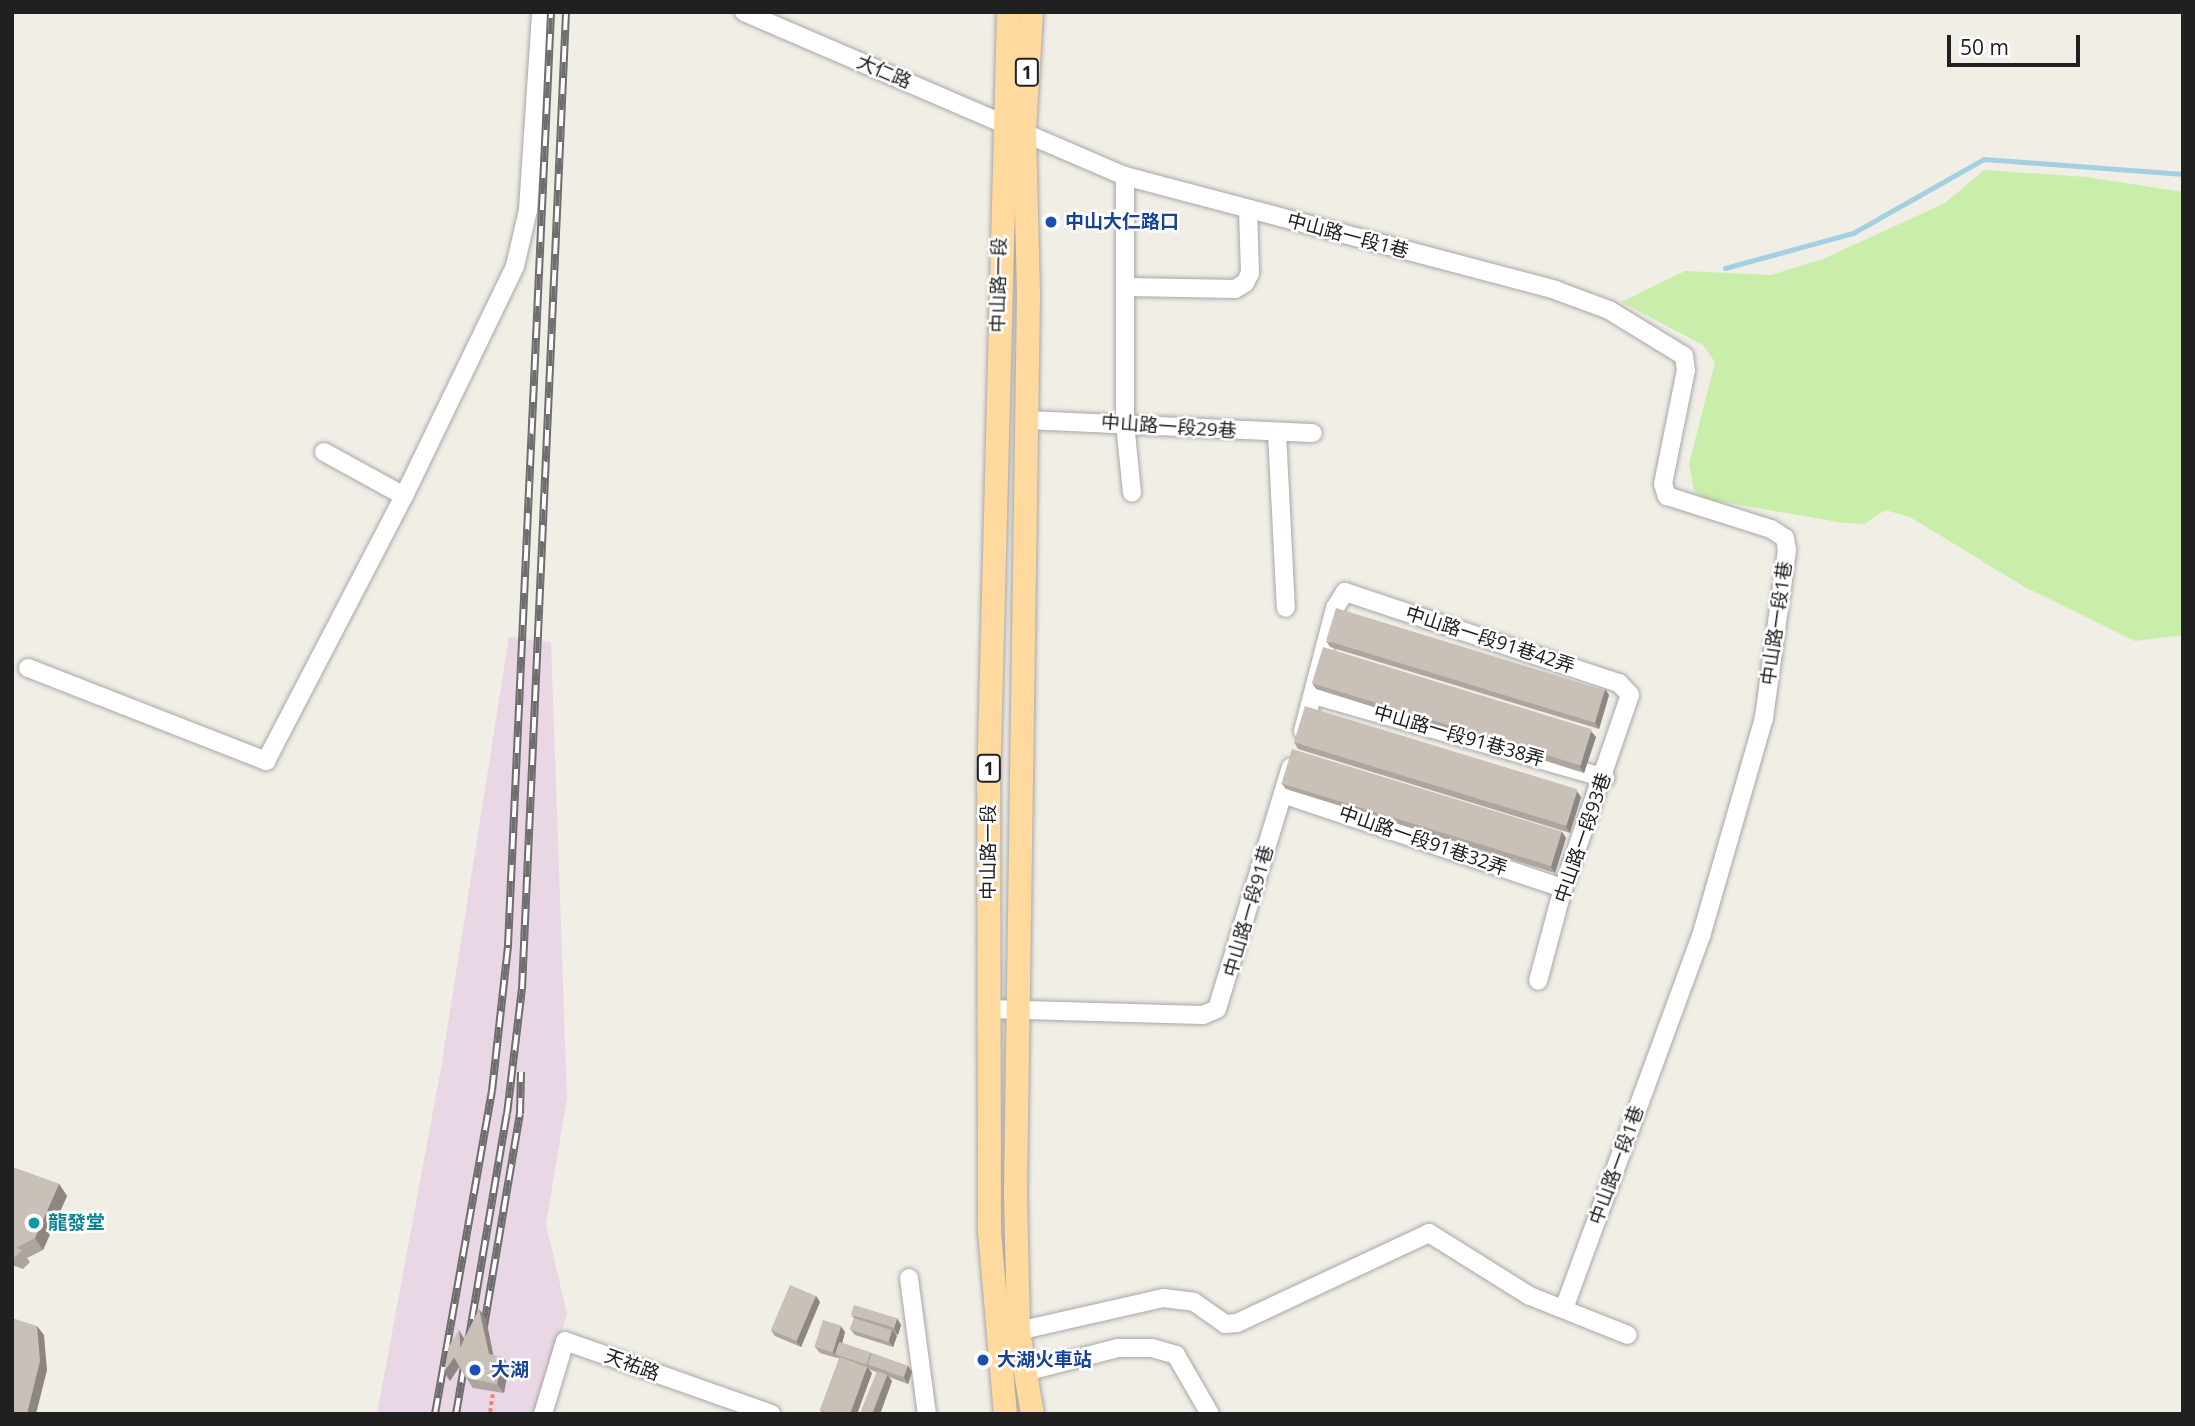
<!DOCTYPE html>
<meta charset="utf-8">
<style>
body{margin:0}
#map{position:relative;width:2195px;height:1426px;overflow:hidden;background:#f1eee6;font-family:"Open Sans","Noto Sans TC",sans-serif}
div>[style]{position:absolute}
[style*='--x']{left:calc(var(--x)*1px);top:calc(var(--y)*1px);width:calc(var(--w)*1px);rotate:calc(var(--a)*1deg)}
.industrial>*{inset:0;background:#ead7e6}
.grass>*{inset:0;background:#c8eea9}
.stream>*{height:5px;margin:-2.5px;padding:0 2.5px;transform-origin:2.5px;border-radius:2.5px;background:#a4d0e1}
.path>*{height:3.5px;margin-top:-1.75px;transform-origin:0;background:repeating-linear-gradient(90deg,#ff7f69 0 3.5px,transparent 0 7px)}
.roads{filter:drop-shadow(0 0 2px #a7a7a7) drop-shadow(0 0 2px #a7a7a7)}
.minor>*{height:18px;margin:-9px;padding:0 9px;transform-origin:9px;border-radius:9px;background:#fff}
.major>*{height:23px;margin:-11.5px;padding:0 11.5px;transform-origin:11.5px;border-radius:11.5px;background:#ffd99d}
.rail>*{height:8px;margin-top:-4px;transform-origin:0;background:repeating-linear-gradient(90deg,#fff 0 16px,#6e6e6e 0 32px);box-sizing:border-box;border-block:2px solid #6e6e6e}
.wall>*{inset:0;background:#ada59e}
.shaded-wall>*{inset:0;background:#8d8681}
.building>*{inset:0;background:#c9c0b8;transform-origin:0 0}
.dots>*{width:19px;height:19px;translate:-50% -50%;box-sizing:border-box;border:4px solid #fff;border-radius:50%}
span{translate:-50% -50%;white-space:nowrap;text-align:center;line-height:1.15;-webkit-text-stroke:5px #fff;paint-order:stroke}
.shield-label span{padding:2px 5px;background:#fff;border:2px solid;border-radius:5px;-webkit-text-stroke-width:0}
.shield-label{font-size:18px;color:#202020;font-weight:700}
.street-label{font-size:19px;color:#202020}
.transit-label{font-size:19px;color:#164399;font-weight:700}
.left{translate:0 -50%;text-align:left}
.culture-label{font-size:19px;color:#0d838f;font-weight:700}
.frame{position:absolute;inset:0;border:14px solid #202020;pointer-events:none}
.scale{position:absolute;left:1947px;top:35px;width:133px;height:32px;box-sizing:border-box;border:4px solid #202020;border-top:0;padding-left:9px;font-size:21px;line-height:24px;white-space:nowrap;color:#202020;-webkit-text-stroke:5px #fff;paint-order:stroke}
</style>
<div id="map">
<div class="industrial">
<div style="clip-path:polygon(509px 637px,551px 642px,567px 1098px,546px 1224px,567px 1314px,538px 1414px,377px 1414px,441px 1068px)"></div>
</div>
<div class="grass">
<div style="clip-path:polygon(1984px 170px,2086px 177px,2183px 192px,2183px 635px,2135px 641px,2023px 586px,1910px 517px,1885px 510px,1864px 524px,1838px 522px,1706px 499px,1694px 490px,1689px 464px,1715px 362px,1703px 345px,1621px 302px,1685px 271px,1771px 275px,1823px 259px,1945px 203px)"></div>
</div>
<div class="stream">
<div style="--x:1725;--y:268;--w:133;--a:-15.3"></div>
<div style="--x:1853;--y:233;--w:150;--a:-29.5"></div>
<div style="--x:1984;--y:159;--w:200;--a:4.3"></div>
</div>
<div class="path">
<div style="--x:490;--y:1412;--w:21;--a:-82"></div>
</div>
<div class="roads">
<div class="minor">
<div style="--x:744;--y:12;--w:415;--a:23.3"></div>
<div style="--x:1125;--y:176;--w:445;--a:14.8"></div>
<div style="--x:1555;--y:290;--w:58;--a:20.3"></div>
<div style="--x:1609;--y:310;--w:88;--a:31.5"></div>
<div style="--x:1684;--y:356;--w:14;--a:82"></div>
<div style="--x:1686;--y:370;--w:116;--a:101.4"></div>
<div style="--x:1663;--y:484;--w:13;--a:72"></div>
<div style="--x:1667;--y:496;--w:109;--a:17.6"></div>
<div style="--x:1771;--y:529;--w:17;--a:33"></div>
<div style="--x:1785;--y:538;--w:12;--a:81"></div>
<div style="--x:1787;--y:550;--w:170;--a:97.8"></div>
<div style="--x:1764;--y:718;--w:227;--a:106.1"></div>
<div style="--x:1701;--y:936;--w:397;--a:110.2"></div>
<div style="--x:1125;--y:176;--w:247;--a:90"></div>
<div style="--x:1125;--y:423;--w:70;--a:84.3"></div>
<div style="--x:1128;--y:287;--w:107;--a:1.1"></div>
<div style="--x:1235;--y:289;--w:12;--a:-31"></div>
<div style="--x:1245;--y:283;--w:11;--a:-63"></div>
<div style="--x:1250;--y:273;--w:64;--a:-91.8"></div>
<div style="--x:1025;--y:420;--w:288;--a:2.6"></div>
<div style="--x:1277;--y:433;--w:175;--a:87.1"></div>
<div style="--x:324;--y:452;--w:91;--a:28.8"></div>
<div style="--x:28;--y:668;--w:256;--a:21.3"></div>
<div style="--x:266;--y:761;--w:299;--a:-62.5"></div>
<div style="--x:404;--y:496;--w:255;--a:-64.2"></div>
<div style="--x:515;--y:266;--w:57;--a:-76.9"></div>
<div style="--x:528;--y:210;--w:198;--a:-86.2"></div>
<div style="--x:1314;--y:695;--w:303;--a:15.9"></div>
<div style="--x:1303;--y:731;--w:127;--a:-75.4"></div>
<div style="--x:1335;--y:608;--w:19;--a:-58"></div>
<div style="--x:1345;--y:592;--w:289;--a:18.4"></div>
<div style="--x:1619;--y:683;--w:16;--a:47"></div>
<div style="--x:1630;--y:695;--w:204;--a:109.1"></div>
<div style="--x:1563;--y:888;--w:96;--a:105"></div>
<div style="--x:1283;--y:794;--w:295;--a:18.6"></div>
<div style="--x:989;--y:1009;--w:214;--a:1.6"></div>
<div style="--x:1203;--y:1015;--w:15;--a:-23"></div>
<div style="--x:1217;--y:1009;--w:253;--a:-73"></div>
<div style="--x:909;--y:1278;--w:137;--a:82.5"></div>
<div style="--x:1018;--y:1331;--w:149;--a:-12.8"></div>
<div style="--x:1163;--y:1298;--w:31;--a:7"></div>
<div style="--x:1194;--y:1302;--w:38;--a:35"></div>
<div style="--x:1225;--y:1324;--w:12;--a:-5"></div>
<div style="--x:1237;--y:1323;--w:212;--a:-25.1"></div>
<div style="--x:1429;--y:1233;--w:119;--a:32"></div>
<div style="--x:1530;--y:1296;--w:105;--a:21.7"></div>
<div style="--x:1025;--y:1372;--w:96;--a:-14.5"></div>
<div style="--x:1118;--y:1348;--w:34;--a:0"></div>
<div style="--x:1152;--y:1348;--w:25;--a:16"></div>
<div style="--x:1176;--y:1355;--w:68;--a:60"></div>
<div style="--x:543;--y:1414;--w:76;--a:-73.2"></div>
<div style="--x:565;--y:1341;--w:219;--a:19.5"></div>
</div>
<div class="major">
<div style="--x:1031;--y:12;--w:119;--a:93.4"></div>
<div style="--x:1024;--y:131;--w:163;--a:88.6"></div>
<div style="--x:1028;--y:294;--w:900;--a:90.83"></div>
<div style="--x:1015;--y:1194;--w:137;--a:88.7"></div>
<div style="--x:1018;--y:1331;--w:84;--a:80.4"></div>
<div style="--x:1005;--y:1414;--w:183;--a:-95"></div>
<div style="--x:989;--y:1232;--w:446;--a:-90.1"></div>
<div style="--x:988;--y:786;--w:774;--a:-88.52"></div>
</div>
</div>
<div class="rail">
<div style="--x:482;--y:1338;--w:227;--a:-80.4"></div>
<div style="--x:520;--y:1114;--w:42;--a:-88.6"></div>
<div style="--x:435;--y:1414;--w:328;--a:-80"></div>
<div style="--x:492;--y:1091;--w:147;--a:-83.7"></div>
<div style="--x:508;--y:945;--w:934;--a:-87.36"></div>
<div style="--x:456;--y:1414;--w:304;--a:-80.4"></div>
<div style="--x:507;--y:1114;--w:126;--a:-83.2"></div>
<div style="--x:522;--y:989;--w:978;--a:-87.42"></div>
</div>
<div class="wall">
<div style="clip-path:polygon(1326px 641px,1609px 695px,1599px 729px,1330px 647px)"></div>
<div style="clip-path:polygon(1312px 683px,1596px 737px,1584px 773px,1316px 689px)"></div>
<div style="clip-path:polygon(1294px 742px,1581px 797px,1570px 833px,1298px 749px)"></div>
<div style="clip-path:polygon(1281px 783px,1562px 832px,1566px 838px,1555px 873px,1286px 789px)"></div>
<div style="clip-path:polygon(12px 1167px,59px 1184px,67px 1196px,43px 1250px,27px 1258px,30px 1262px,23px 1269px,12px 1265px)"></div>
<div style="clip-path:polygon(816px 1296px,820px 1302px,801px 1347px,775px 1336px,771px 1330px)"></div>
<div style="clip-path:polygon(479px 1309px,486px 1319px,493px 1355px,509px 1366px,504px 1393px,473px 1388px,459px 1367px,450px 1381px,464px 1339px)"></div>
<div style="clip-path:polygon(851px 1315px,901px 1325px,898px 1335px,895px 1334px,897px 1336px,893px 1347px,855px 1335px,850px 1329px,854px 1318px)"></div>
<div style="clip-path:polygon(845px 1332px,842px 1343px,908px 1366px,912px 1372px,908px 1384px,889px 1377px,892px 1381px,880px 1414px,862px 1414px,877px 1372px,868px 1369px,872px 1373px,857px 1414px,823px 1414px,820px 1410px,839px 1359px,838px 1357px,837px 1358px,820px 1353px,815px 1347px)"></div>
</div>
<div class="shaded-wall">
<div style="clip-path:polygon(1605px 689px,1609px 695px,1599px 729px,1595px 723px)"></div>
<div style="clip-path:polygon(1591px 731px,1596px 737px,1584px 773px,1580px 767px)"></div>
<div style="clip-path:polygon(1577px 791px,1581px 797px,1570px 833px,1566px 827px)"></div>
<div style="clip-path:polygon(1562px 832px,1566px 838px,1555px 873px,1551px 867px)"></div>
<div style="clip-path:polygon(59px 1184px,67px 1196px,43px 1250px,35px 1238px)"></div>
<div style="clip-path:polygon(816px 1296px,820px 1302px,801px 1347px,796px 1341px)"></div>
<div style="clip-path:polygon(479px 1309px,486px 1319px,495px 1363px,489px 1354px)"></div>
<div style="clip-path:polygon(897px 1318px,901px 1325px,898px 1335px,894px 1329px)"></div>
<div style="clip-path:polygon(37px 1326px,44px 1335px,47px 1370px,36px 1414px,27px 1414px)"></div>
<div style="clip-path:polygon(841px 1326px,845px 1332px,839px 1355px,835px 1354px,837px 1358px,833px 1352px)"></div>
<div style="clip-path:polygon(459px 1330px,465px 1340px,460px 1348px)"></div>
<div style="clip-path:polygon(892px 1330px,897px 1336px,893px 1347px,889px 1341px)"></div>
<div style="clip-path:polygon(454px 1357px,460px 1366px,450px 1381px,444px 1372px)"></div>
<div style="clip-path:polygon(503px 1357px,509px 1366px,504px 1393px,497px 1384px)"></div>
<div style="clip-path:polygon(908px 1366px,912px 1372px,908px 1384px,904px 1377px)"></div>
<div style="clip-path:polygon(867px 1367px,872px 1373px,857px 1414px,850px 1414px)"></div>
<div style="clip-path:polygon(887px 1375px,892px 1381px,880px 1414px,873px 1414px)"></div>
</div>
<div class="building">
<div style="left:1336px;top:608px;width:281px;height:34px;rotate:17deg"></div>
<div style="left:1323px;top:647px;width:281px;height:38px;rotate:17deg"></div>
<div style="left:1305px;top:706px;width:285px;height:38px;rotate:17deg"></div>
<div style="left:1292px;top:749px;width:282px;height:36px;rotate:17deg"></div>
<div style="clip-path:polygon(12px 1167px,59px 1184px,35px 1238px,16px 1248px,22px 1250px,15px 1257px,12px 1256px)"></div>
<div style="left:790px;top:1285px;width:28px;height:49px;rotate:23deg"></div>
<div style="left:854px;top:1305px;width:45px;height:10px;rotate:17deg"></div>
<div style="clip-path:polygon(479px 1309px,489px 1354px,503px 1357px,497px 1384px,466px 1378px,454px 1357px,444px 1372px,449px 1346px,459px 1330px,460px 1348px)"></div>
<div style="clip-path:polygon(12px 1318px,37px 1326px,40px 1361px,27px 1414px,12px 1414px)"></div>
<div style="left:854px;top:1318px;width:40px;height:12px;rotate:18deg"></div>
<div style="left:823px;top:1320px;width:19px;height:28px;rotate:18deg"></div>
<div style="left:839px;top:1342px;width:33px;height:13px;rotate:18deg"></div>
<div style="left:872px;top:1353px;width:38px;height:12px;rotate:20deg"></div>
<div style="clip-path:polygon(840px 1357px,867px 1367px,850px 1414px,831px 1414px,820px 1410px)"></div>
<div style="left:877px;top:1371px;width:11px;height:46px;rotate:22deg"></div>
</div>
<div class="dots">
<div style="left:1051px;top:222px;background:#1a4fb4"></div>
<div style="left:34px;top:1223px;background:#0f9aa8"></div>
<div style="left:983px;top:1360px;background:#1a4fb4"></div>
<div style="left:475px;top:1370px;background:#1a4fb4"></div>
</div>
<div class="shield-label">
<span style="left:1027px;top:72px">1</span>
<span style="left:989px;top:768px">1</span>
</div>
<div class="street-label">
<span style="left:884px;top:72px;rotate:23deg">大仁路</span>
<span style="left:1348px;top:236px;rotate:15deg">中山路一段1巷</span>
<span style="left:999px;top:285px;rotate:-89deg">中山路一段</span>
<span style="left:1169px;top:427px;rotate:4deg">中山路一段29巷</span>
<span style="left:1777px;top:623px;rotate:-82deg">中山路一段1巷</span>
<span style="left:1490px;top:640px;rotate:18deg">中山路一段91巷42弄</span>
<span style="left:1459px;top:736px;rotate:16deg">中山路一段91巷38弄</span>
<span style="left:1583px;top:838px;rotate:-71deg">中山路一段93巷</span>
<span style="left:1423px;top:841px;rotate:19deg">中山路一段91巷32弄</span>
<span style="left:989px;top:852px;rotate:-90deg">中山路一段</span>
<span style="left:1249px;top:911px;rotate:-74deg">中山路一段91巷</span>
<span style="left:1617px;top:1165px;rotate:-70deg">中山路一段1巷</span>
<span style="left:632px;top:1365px;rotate:20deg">天祐路</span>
</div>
<div class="transit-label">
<span class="left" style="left:1065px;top:222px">中山大仁路口</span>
<span class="left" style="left:997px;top:1360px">大湖火車站</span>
<span class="left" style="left:491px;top:1370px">大湖</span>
</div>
<div class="culture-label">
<span class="left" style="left:48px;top:1223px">龍發堂</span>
</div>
<div class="frame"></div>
<div class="scale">50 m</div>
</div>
